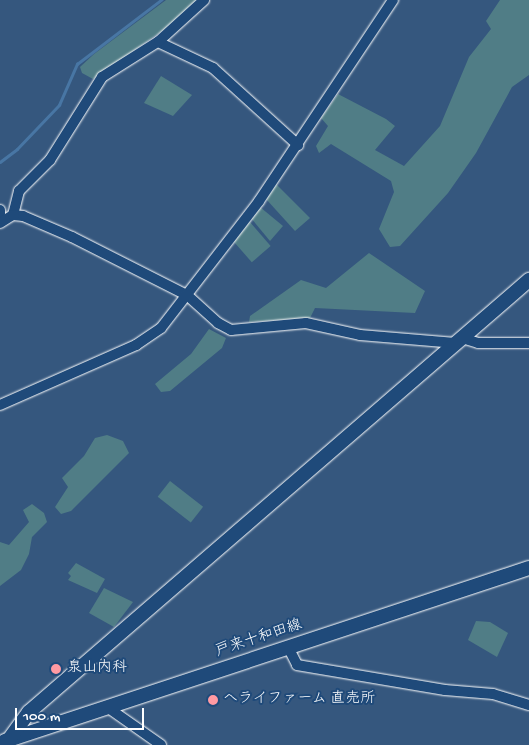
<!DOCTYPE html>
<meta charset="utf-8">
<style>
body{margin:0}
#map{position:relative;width:529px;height:745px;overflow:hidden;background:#35577e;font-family:"Gochi Hand","Klee One",sans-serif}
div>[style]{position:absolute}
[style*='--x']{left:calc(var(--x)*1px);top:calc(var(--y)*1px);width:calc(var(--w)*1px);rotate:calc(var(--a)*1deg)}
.green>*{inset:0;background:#507d86;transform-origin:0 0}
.stream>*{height:2.5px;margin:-1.25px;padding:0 1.25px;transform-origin:1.25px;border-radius:1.25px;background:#4876a4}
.roads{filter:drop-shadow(0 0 1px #fff) drop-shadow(0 0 1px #fff)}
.street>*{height:10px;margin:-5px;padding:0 5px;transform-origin:5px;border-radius:5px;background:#1f4a7a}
.secondary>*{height:14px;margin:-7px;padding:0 7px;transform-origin:7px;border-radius:7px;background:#1f4a7a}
.dots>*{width:14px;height:14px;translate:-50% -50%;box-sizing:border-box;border:2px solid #1f4a7a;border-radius:50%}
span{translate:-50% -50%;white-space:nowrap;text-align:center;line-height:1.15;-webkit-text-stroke:4px #1f4a7a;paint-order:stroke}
.street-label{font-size:15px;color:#fff}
.poi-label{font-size:15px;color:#fff}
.left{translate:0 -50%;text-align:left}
.scale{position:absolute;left:15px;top:708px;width:129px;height:22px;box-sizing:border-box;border:2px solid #fff;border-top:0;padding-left:6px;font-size:15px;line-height:18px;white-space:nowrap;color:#fff;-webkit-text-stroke:4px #1f4a7a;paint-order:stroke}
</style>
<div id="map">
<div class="green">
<div style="clip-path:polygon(166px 0,199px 0,192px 10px,93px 79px,82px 73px,80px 67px,94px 54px)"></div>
<div style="clip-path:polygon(500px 0,529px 0,529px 75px,512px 87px,476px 153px,448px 193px,400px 246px,390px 247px,379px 229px,394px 192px,391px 181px,331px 144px,319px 153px,316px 146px,328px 126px,321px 118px,338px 94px,386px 119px,395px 126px,375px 150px,404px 166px,440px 126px,469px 57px,491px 29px,486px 21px)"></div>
<div style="clip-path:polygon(161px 76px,192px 95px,173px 116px,144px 103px)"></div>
<div style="clip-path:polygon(276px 184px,310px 218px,295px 231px,266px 199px)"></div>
<div style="clip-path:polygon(260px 207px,283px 226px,270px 241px,251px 218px)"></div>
<div style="left:249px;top:221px;width:33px;height:25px;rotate:49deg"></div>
<div style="clip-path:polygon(369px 253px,425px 291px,415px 313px,315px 308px,310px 318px,249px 322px,250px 316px,301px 280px,326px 288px)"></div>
<div style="clip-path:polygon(209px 329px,226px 338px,222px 348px,170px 391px,161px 392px,155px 384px,191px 354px)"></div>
<div style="clip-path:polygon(107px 435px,123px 441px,129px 453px,71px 511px,61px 514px,55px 507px,68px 487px,62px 478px,84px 456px,95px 438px)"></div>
<div style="left:170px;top:481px;width:42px;height:20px;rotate:38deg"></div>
<div style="clip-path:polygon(32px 504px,44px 513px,47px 522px,32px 537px,29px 554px,21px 570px,0 586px,0 542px,9px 545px,29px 522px,23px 510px)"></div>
<div style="clip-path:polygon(76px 563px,105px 579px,97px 593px,68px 580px,71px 576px,68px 573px)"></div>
<div style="clip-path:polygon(104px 588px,133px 602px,114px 627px,89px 613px)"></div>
<div style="clip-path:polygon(476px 621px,490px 622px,508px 633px,497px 657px,468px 640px)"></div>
</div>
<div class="stream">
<div style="--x:0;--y:162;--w:21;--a:-37"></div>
<div style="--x:17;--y:149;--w:61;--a:-46.3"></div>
<div style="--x:59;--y:105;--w:45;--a:-66.3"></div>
<div style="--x:77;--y:64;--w:106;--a:-37.3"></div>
</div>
<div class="roads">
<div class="street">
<div style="--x:158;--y:42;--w:61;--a:25.3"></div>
<div style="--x:213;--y:68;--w:115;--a:42.2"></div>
<div style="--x:0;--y:210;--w:4;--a:90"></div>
<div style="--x:13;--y:215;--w:25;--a:-76"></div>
<div style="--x:19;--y:191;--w:44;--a:-45"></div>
<div style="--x:50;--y:160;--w:98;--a:-57.9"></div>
<div style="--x:102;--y:77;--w:67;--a:-32.3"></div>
<div style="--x:159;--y:41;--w:61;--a:-42.3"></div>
<div style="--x:0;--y:223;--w:15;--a:-32"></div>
<div style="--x:13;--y:215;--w:10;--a:6"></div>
<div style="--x:23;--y:216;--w:53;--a:23.2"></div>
<div style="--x:72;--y:237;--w:129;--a:26.8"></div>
<div style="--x:187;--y:295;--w:42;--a:42.1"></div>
<div style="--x:218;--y:323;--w:15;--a:28"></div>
<div style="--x:231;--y:330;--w:75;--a:-5.3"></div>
<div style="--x:306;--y:323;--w:55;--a:12.5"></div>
<div style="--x:360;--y:335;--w:96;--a:4.8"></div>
<div style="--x:462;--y:338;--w:17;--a:17"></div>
<div style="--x:478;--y:343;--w:51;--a:0"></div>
<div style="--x:0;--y:405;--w:149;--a:-23.8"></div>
<div style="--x:136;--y:345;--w:30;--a:-34"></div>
<div style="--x:161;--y:328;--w:160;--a:-52.3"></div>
<div style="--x:259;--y:201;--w:242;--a:-56.3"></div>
<div style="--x:288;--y:647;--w:20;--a:63"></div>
<div style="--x:297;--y:665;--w:150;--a:9.6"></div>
<div style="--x:445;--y:690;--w:48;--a:4.8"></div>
<div style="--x:493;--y:694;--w:38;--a:17"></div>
<div style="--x:107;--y:707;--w:66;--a:35.1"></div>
</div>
<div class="secondary">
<div style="--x:5;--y:741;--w:552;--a:-18.27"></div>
<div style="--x:5;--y:745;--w:41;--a:-54"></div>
<div style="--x:29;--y:712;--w:661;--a:-40.83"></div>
</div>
</div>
<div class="dots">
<div style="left:56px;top:669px;background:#ff9aa2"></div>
<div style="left:213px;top:700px;background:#ff9aa2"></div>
</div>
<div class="street-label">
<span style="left:259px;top:639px;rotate:-18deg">戸来十和田線</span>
</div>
<div class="poi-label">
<span class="left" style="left:67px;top:669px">泉山内科</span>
<span class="left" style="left:223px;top:700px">ヘライファーム 直売所</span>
</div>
<div class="scale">100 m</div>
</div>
